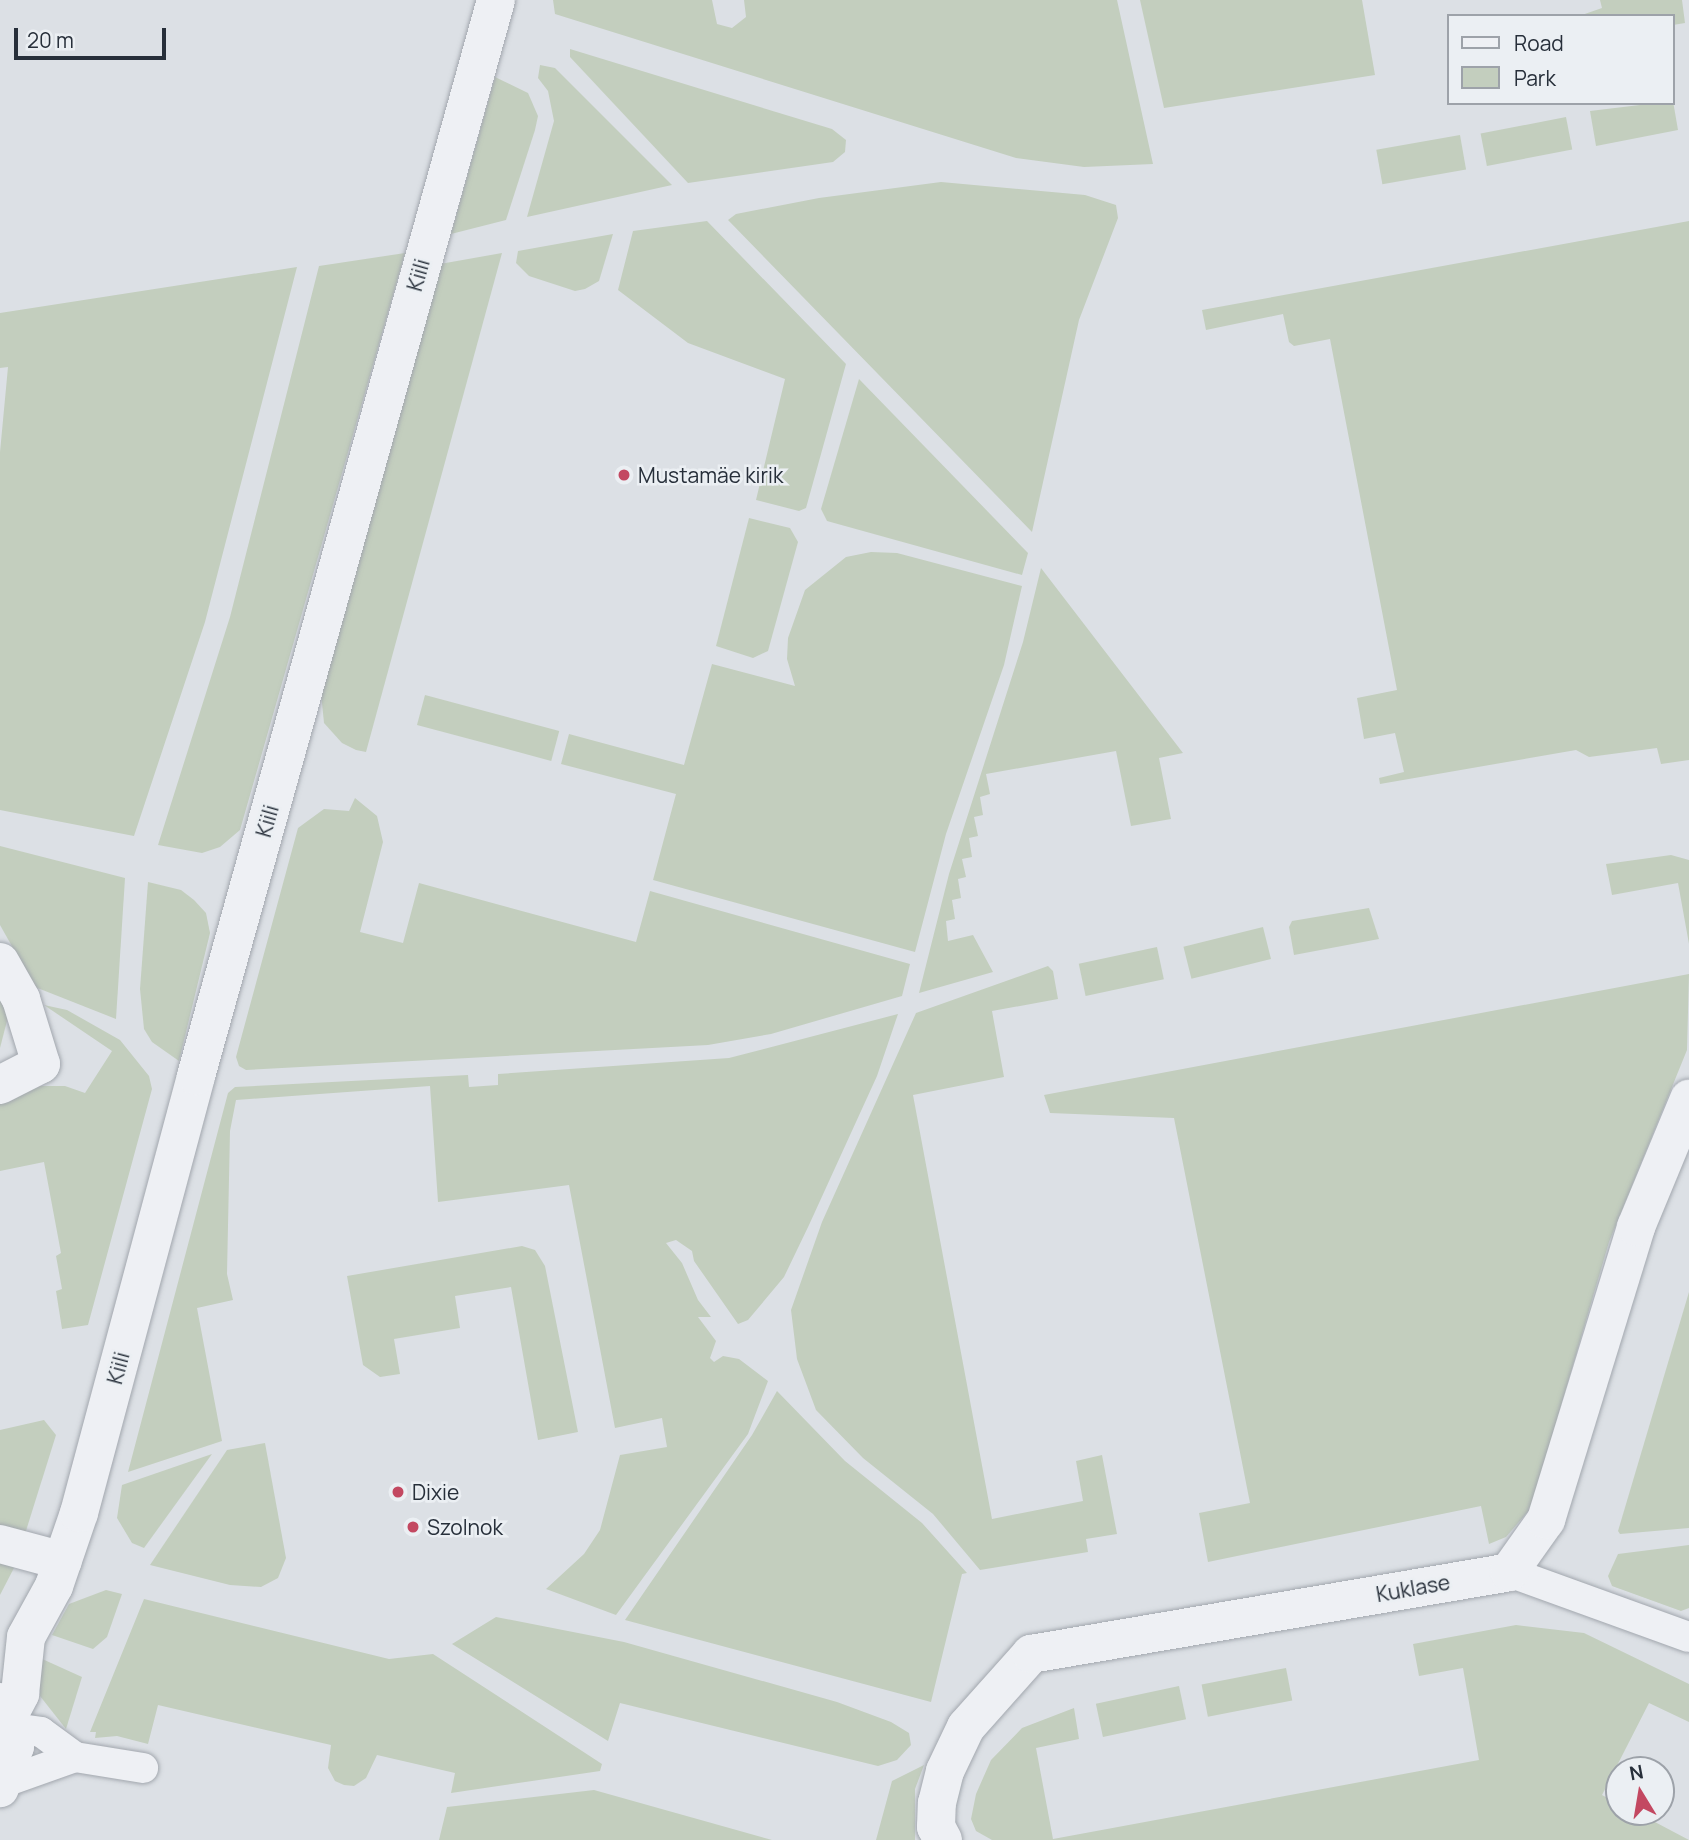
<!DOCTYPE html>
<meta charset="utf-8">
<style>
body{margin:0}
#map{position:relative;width:1689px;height:1840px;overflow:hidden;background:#dce0e5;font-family:Manrope,sans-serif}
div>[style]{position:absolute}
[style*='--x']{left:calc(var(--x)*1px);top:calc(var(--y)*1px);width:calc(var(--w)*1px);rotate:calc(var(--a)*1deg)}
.green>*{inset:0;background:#c3cebe;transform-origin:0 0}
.roads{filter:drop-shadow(0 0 2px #a2a7ae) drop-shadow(0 0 2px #a2a7ae)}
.service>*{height:30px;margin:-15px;padding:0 15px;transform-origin:15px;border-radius:15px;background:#eef0f4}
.minor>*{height:38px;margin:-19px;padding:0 19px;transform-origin:19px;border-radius:19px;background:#eef0f4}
.dots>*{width:19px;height:19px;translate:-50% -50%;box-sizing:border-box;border:4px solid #ebeff3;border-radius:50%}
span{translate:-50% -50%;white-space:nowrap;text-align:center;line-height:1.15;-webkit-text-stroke:5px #ebeff3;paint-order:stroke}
.street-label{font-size:21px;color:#272f3a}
.poi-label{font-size:21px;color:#272f3a}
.left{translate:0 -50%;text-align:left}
.legend{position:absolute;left:1447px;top:14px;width:228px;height:91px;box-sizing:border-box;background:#ebeff3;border:2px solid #9da2a9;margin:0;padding:9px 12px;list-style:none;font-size:21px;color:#272f3a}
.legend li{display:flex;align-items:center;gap:14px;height:35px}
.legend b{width:35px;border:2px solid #9da2a9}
.north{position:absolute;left:1605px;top:1756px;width:70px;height:70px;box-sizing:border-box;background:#ebeff3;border:2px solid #9da2a9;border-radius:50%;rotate:349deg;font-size:19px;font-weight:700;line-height:28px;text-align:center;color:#272f3a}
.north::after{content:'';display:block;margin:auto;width:24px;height:32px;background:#c34861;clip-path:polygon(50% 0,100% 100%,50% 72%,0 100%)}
.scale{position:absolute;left:14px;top:28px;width:152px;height:32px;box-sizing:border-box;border:4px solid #272f3a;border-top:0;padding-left:9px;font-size:21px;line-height:24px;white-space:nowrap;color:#272f3a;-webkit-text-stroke:5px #ebeff3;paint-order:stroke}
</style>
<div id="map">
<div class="green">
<div style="clip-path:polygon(553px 0,712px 0,717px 24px,732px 28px,746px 17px,744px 0,1117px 0,1153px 164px,1084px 167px,1016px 158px,555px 14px)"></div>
<div style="clip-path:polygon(1140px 0,1362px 0,1375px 75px,1164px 108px)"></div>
<div style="clip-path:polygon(1600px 0,1682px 0,1685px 23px,1673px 25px,1673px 16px,1579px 16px,1602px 8px)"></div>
<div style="clip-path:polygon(570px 49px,832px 129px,846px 140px,845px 152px,833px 162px,688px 183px,570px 57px)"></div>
<div style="clip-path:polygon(540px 65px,555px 68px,672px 185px,527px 217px,554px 121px,548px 91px,538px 78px)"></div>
<div style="clip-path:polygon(495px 77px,528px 93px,538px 116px,535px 130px,506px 220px,451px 234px)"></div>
<div style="clip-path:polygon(1673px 101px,1678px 130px,1596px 146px,1590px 111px)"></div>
<div style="left:1566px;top:117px;width:33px;height:87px;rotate:79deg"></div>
<div style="left:1460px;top:135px;width:35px;height:85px;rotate:80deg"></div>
<div style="clip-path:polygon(941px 182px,1085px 195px,1116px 205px,1118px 218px,1079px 320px,1032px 532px,728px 220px,736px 214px,819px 198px)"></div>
<div style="clip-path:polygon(707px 221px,846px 364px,806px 508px,799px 511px,756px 500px,785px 379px,688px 343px,618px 290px,633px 231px)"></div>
<div style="clip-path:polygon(1689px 221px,1689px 760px,1661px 764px,1657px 748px,1589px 757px,1576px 750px,1380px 784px,1379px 778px,1404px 772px,1395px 733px,1364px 739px,1357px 698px,1397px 690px,1330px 339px,1294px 346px,1289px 342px,1283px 314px,1206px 330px,1202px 310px)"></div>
<div style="clip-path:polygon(613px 234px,599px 281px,585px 289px,575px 291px,529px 276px,516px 263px,518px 251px)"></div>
<div style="clip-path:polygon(405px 253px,240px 830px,220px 847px,202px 853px,158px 845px,230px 617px,319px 266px)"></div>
<div style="clip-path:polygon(502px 253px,366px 752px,356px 750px,342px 743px,324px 723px,321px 693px,440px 264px)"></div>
<div style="clip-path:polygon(297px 267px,205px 622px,134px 836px,0 810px,0 452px,8px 367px,0 368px,0 313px)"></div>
<div style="clip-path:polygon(859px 379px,1028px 553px,1022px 575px,827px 521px,821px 509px)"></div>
<div style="clip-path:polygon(749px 518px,790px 528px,798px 542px,768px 651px,753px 658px,716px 646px)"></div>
<div style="clip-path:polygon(871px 552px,897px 553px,1022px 586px,1004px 665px,946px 834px,915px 952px,653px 880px,676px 794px,561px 764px,569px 734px,684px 765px,712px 664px,795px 686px,787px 659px,788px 638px,805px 590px,846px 557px)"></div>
<div style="clip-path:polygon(1041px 568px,1183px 753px,1159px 758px,1171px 819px,1131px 826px,1116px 751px,986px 774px,990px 794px,980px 797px,983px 815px,974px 817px,978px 836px,969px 838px,972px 857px,962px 859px,966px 877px,958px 879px,961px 898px,952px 900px,955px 919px,946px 921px,948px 941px,973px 935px,993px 972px,919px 993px,949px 874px,1023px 642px)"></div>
<div style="left:425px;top:695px;width:139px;height:31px;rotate:15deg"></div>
<div style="clip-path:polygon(355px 798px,377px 816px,383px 842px,360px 932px,403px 943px,419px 883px,636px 942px,650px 891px,910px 964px,902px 996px,771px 1034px,708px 1045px,246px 1070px,239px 1066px,236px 1057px,298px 828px,324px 809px,349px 811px)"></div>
<div style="clip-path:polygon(0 846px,125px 878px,116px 1019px,35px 987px,0 925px)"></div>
<div style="clip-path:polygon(1671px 855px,1689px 860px,1689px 944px,1678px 883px,1612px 895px,1606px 864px)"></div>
<div style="clip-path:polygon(148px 882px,181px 890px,194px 900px,206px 913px,210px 933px,179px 1061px,152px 1042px,144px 1029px,140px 989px)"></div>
<div style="clip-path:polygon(1369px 908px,1379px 939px,1294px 955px,1289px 927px,1292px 921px)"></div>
<div style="left:1263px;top:927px;width:33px;height:82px;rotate:76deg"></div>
<div style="left:1157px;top:947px;width:33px;height:80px;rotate:78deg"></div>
<div style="clip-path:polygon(1048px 966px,1053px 971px,1058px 999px,992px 1011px,1004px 1077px,913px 1095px,992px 1519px,1083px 1501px,1076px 1461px,1102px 1455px,1117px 1534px,1086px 1539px,1088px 1552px,980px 1570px,933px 1514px,863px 1458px,816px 1410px,797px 1359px,791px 1310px,822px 1222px,916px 1013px)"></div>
<div style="clip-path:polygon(1689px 974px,1687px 1050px,1609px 1242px,1531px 1508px,1506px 1537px,1489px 1544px,1481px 1506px,1208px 1562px,1199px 1513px,1250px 1503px,1174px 1118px,1050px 1113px,1044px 1095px)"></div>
<div style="clip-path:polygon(0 993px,8px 1017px,0 1048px)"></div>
<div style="clip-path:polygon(44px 1005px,67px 1010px,120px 1040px,149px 1076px,152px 1089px,88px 1325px,62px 1329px,56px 1291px,62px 1289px,56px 1256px,61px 1253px,44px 1162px,0 1171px,0 1099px,33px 1086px,65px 1086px,85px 1093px,112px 1051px)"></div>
<div style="clip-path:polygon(898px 1014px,877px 1076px,809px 1225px,784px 1277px,748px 1320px,738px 1324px,694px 1261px,692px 1251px,676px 1240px,666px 1243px,682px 1263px,698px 1300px,711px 1317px,698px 1317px,716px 1341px,710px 1358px,714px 1362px,723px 1356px,739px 1359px,768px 1381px,748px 1434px,616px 1615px,546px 1589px,584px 1554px,600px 1530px,620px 1455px,667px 1447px,662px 1418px,615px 1428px,569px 1185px,438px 1202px,430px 1086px,236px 1100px,230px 1131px,227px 1274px,233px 1300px,197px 1308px,222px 1441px,128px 1472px,228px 1093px,235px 1087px,468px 1075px,469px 1087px,498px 1085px,498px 1074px,729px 1058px)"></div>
<div style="clip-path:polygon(522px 1246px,535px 1250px,545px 1266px,578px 1432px,538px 1440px,511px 1287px,455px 1296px,460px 1328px,394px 1339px,400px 1374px,380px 1377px,363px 1365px,347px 1276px)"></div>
<div style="clip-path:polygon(1689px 1292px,1689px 1528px,1620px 1534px,1618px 1531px)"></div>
<div style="clip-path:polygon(777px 1391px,845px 1461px,922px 1523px,967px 1573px,962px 1574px,931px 1702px,625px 1620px,752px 1435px)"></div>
<div style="clip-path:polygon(44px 1420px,56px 1435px,25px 1534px,0 1527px,0 1430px)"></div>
<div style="clip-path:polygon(265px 1443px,286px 1558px,278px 1578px,261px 1587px,230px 1585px,150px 1565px,227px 1450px)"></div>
<div style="clip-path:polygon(212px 1454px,144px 1548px,132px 1543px,117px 1518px,122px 1485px)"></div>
<div style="clip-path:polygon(1689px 1545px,1689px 1608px,1681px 1611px,1612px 1586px,1608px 1576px,1618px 1554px)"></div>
<div style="clip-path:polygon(0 1562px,15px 1566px,0 1595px)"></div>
<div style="clip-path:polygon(106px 1590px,122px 1594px,107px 1637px,93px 1649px,52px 1635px,69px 1604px)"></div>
<div style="clip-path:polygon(144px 1599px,389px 1659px,433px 1654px,602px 1764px,600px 1771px,451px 1793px,455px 1773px,377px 1755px,366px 1778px,354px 1786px,344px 1785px,335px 1781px,328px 1768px,331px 1745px,158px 1705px,148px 1744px,117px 1736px,95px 1738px,96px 1732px,90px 1732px)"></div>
<div style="clip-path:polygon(496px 1617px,624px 1642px,837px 1702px,891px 1722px,909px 1733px,911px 1745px,897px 1760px,878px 1766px,620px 1703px,608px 1741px,452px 1644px)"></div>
<div style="clip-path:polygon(1516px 1625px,1584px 1633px,1689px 1684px,1689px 1722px,1649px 1703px,1602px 1795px,1619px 1804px,1619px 1812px,1636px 1812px,1689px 1840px,992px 1840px,976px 1831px,971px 1819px,976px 1794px,991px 1760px,1022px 1728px,1074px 1708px,1079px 1739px,1036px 1748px,1053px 1839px,1479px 1760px,1463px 1668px,1419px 1676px,1413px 1644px)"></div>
<div style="clip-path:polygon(40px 1658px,82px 1677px,66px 1729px,40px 1696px)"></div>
<div style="left:1286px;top:1668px;width:33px;height:86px;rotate:79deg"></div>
<div style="left:1179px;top:1686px;width:34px;height:85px;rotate:78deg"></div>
<div style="clip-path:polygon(924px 1765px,915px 1789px,915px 1840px,876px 1840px,892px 1781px)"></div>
<div style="clip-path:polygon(594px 1790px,772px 1840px,439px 1840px,447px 1807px)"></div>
</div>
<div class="roads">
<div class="service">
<div style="--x:1509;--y:1572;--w:191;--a:19.9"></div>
<div style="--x:13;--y:1728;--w:28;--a:8"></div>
<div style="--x:41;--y:1732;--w:42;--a:36.3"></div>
<div style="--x:75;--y:1757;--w:69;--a:9.2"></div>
<div style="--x:5;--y:1782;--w:74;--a:-19.7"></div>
</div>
<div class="minor">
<div style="--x:0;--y:962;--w:43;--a:60.4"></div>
<div style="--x:21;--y:999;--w:68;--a:72.9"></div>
<div style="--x:41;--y:1064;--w:46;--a:152.9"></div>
<div style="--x:0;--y:1544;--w:65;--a:15.1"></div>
<div style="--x:0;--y:1702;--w:16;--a:55"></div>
<div style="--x:9;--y:1715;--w:32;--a:79"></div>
<div style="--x:15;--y:1746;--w:45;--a:109.7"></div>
<div style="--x:9;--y:1715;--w:24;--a:-62"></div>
<div style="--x:20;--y:1694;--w:57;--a:-84"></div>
<div style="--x:26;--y:1637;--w:58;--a:-61.2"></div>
<div style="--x:54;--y:1586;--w:77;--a:-71.1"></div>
<div style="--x:79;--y:1513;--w:452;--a:-75"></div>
<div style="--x:196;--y:1076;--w:1117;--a:-74.42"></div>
<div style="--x:943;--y:1840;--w:15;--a:-118"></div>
<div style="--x:936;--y:1827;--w:24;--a:-88"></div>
<div style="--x:937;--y:1803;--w:33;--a:-76"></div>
<div style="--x:945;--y:1771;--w:49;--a:-64.5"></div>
<div style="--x:966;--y:1727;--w:98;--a:-48.3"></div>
<div style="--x:1031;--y:1654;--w:485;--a:-9.7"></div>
<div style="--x:1509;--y:1572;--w:64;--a:-54.6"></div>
<div style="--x:1546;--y:1520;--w:307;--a:-72.9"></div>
<div style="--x:1636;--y:1227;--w:139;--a:-67.5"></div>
</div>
</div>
<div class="dots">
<div style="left:624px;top:475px;background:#c34861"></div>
<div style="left:398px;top:1492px;background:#c34861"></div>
<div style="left:413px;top:1527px;background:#c34861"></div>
</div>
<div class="street-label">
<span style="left:418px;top:275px;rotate:-74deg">Kiili</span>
<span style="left:267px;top:821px;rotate:-74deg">Kiili</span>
<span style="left:118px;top:1368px;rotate:-75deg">Kiili</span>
<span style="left:1413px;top:1588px;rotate:-10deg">Kuklase</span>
</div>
<div class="poi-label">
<span class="left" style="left:638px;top:475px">Mustamäe kirik</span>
<span class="left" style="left:412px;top:1492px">Dixie</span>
<span class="left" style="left:427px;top:1527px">Szolnok</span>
</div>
<ul class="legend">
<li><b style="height:9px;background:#eef0f4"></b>Road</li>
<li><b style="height:19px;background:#c3cebe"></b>Park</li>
</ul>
<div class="north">N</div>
<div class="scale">20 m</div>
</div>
